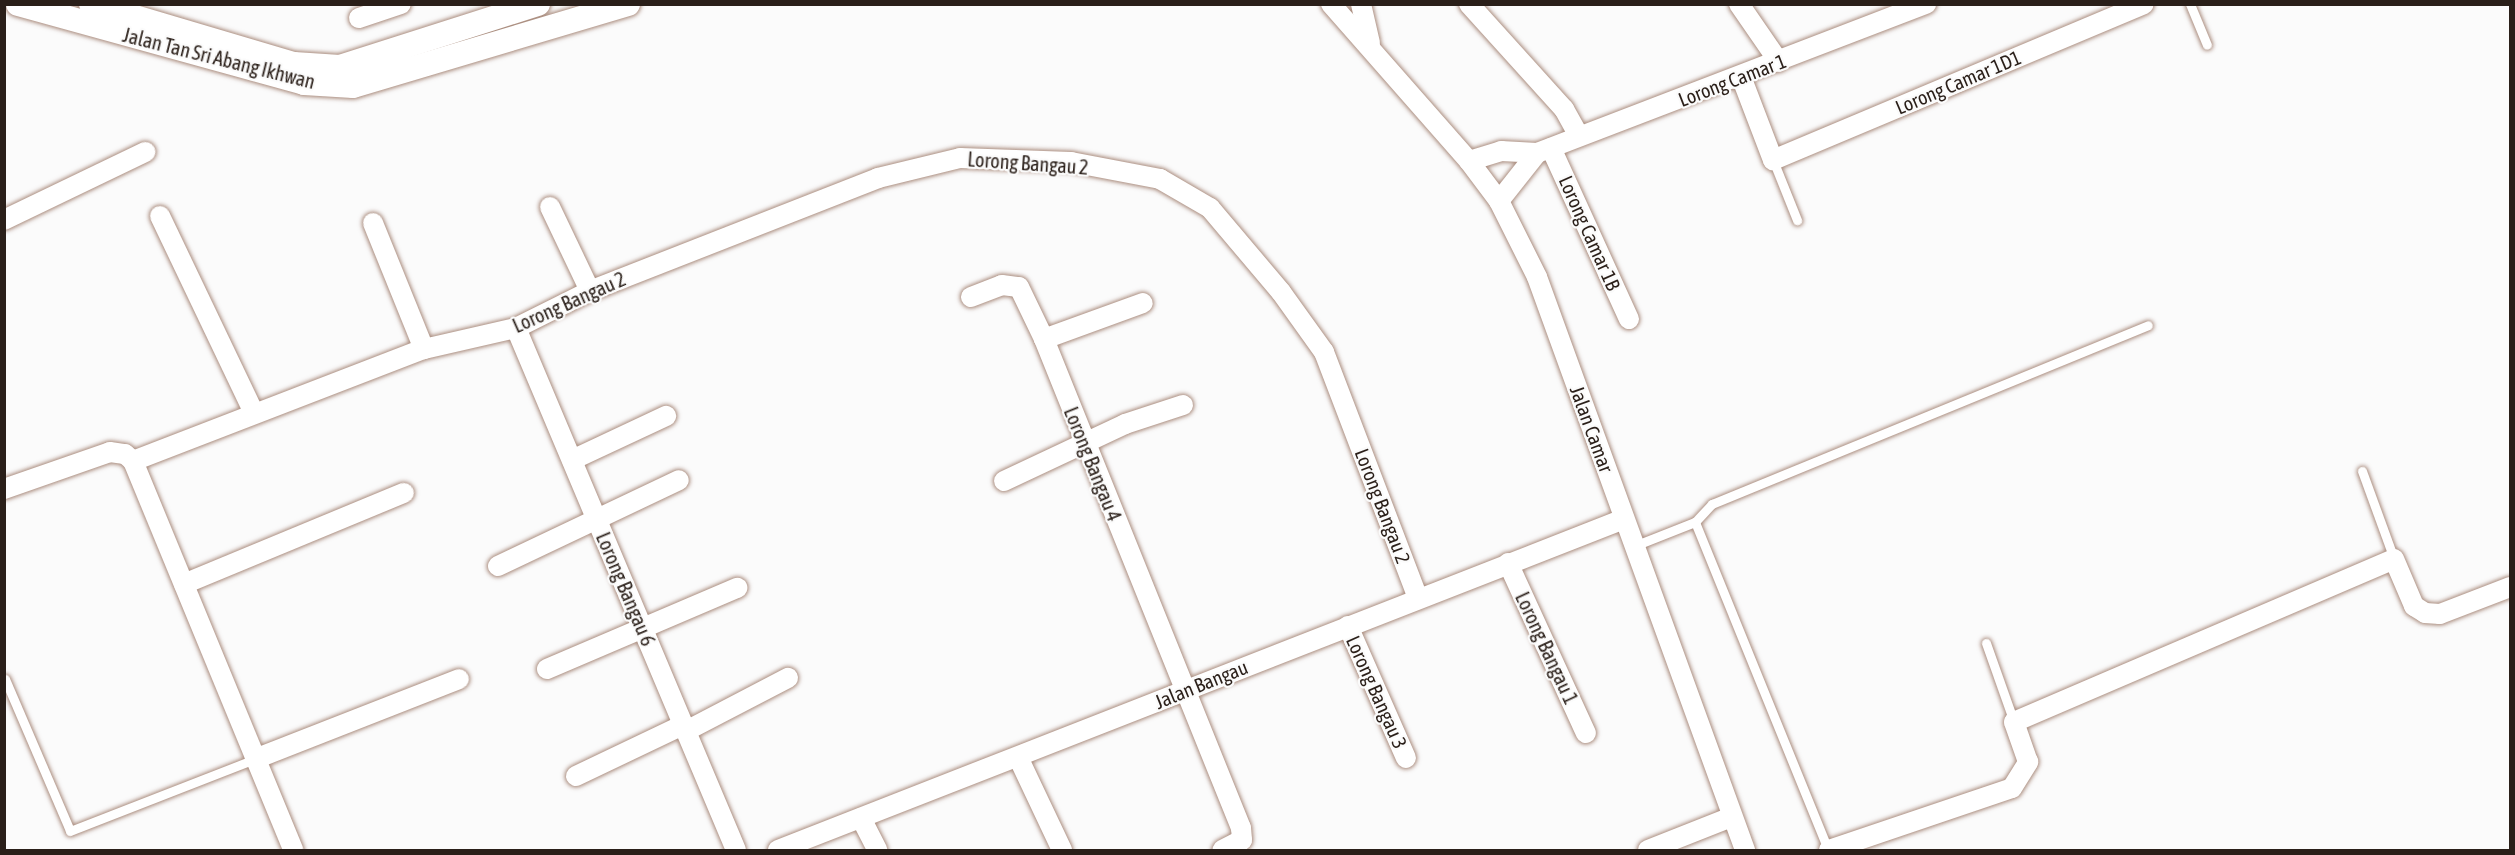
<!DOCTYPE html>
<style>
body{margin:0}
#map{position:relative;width:2515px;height:855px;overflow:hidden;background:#fbfbfb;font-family:"Asap Condensed",sans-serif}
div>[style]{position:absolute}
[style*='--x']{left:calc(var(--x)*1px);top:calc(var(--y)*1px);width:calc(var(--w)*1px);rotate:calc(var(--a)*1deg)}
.roads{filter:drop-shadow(0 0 2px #ab8e80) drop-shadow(0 0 2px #ab8e80)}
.service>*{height:9px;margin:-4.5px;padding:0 4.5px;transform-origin:4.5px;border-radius:4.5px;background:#fff}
.minor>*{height:20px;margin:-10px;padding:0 10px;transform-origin:10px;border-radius:10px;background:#fff}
.tertiary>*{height:24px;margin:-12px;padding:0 12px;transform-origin:12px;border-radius:12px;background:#fff}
span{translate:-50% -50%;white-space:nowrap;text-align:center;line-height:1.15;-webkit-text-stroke:4.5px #fbfbfb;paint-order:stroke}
.street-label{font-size:20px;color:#2a1f19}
.frame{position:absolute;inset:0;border:6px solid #2a1f19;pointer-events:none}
</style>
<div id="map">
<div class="roads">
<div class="service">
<div style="--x:2190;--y:4;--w:44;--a:67.5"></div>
<div style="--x:1773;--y:160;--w:65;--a:68.2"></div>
<div style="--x:2362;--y:471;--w:94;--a:70"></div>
<div style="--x:1695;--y:522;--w:354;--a:67.9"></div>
<div style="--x:1634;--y:546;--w:66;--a:-21.5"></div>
<div style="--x:1695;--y:522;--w:25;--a:-47"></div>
<div style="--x:1712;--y:504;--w:471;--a:-22.3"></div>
<div style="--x:1986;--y:643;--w:84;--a:70.5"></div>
<div style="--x:5;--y:679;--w:165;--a:66.8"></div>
<div style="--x:70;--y:831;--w:199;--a:-21.3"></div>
</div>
<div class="minor">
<div style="--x:1331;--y:4;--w:209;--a:48.7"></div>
<div style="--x:1469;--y:161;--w:50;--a:53.1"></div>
<div style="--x:1499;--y:201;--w:85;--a:63.4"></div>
<div style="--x:1537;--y:277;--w:610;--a:70.05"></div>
<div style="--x:1361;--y:4;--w:40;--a:77"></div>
<div style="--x:1469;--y:4;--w:142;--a:47.9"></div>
<div style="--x:1564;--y:109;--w:31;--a:61"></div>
<div style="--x:1739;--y:4;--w:70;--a:55.4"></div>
<div style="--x:359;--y:18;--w:44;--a:-18.4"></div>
<div style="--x:1742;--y:79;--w:87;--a:69.1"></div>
<div style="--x:1773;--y:160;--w:402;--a:-22.8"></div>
<div style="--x:1551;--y:148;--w:188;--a:65.5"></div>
<div style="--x:1469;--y:161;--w:34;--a:-17"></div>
<div style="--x:1501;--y:151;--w:36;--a:3"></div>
<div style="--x:1537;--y:153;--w:417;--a:-21"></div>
<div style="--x:1499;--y:201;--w:61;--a:-51.6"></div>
<div style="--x:550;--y:207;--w:93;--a:64.5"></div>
<div style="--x:160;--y:216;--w:218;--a:64.5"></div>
<div style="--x:4;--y:220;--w:157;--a:-25.7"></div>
<div style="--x:373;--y:223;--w:136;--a:68"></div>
<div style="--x:971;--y:297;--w:33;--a:-21"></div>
<div style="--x:1002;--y:285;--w:17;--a:7"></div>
<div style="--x:1019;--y:287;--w:58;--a:64.3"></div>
<div style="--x:1044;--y:339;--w:527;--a:68.06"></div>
<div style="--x:1241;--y:828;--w:12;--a:85"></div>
<div style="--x:1242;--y:840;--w:22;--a:153"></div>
<div style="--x:516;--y:328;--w:566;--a:67.15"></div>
<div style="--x:1044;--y:339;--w:105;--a:-20"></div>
<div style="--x:572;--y:460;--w:104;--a:-25.1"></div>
<div style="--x:133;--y:461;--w:312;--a:-21.1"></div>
<div style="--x:424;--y:349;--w:94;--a:-12.9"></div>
<div style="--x:516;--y:328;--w:83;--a:-26.6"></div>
<div style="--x:590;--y:291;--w:309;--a:-21.4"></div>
<div style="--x:878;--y:178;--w:84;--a:-13.7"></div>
<div style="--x:960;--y:158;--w:111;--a:2.1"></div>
<div style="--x:1071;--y:162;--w:91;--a:10.8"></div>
<div style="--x:1160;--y:179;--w:58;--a:30.1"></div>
<div style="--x:1210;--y:208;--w:110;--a:49.8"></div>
<div style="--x:1281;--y:292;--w:74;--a:54.4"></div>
<div style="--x:1324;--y:352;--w:263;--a:69.1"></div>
<div style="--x:1004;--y:481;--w:134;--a:-25.2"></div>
<div style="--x:1125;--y:424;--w:61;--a:-18.1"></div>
<div style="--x:4;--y:489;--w:112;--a:-19.2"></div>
<div style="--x:110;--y:452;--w:15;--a:8"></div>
<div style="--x:125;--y:454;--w:11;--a:41"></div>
<div style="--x:133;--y:461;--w:421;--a:67.6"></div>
<div style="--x:1508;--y:563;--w:187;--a:65.4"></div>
<div style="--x:498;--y:566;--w:200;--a:-25.4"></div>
<div style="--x:184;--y:584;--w:238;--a:-22.5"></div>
<div style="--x:1348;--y:626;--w:144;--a:66.3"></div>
<div style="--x:547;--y:669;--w:207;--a:-23.1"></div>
<div style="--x:686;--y:731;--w:115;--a:-27.5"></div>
<div style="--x:1018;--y:757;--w:103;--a:64.7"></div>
<div style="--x:255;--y:759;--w:219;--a:-21.4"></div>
<div style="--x:576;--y:776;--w:119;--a:-25.5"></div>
<div style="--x:861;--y:818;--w:36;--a:63"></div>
<div style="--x:778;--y:850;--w:908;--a:-21.37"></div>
<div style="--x:1648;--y:850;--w:87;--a:-21.6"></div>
<div style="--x:1829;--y:850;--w:193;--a:-18.7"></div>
<div style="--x:2012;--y:788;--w:31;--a:-58"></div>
<div style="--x:2028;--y:762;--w:42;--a:-109.3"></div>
<div style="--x:2014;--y:722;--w:413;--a:-23.2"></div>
<div style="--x:2394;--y:559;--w:51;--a:66.9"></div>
<div style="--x:2414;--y:606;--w:13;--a:32"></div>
<div style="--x:2425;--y:613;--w:15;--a:4"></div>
<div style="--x:2440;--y:614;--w:75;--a:-21.1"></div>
</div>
<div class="tertiary">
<div style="--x:18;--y:4;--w:297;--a:15.4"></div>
<div style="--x:304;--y:83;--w:49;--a:3.5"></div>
<div style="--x:353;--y:86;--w:287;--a:-16.6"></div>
<div style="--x:91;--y:4;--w:212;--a:16.5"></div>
<div style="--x:294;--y:64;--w:46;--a:3.7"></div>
<div style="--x:340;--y:67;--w:208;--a:-17.7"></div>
</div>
</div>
<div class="street-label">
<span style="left:219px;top:58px;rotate:14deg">Jalan Tan Sri Abang Ikhwan</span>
<span style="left:1732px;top:80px;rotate:-21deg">Lorong Camar 1</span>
<span style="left:1958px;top:82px;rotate:-23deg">Lorong Camar 1D1</span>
<span style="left:1028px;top:163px;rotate:4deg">Lorong Bangau 2</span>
<span style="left:1590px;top:233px;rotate:66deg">Lorong Camar 1B</span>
<span style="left:569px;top:302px;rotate:-24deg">Lorong Bangau 2</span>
<span style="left:1592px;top:429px;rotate:70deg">Jalan Camar</span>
<span style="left:1093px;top:464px;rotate:68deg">Lorong Bangau 4</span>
<span style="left:1383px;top:506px;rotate:69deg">Lorong Bangau 2</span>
<span style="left:626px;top:589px;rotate:67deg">Lorong Bangau 6</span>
<span style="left:1547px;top:648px;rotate:65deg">Lorong Bangau 1</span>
<span style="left:1201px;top:684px;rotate:-22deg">Jalan Bangau</span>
<span style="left:1377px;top:692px;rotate:66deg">Lorong Bangau 3</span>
</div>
<div class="frame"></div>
</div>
